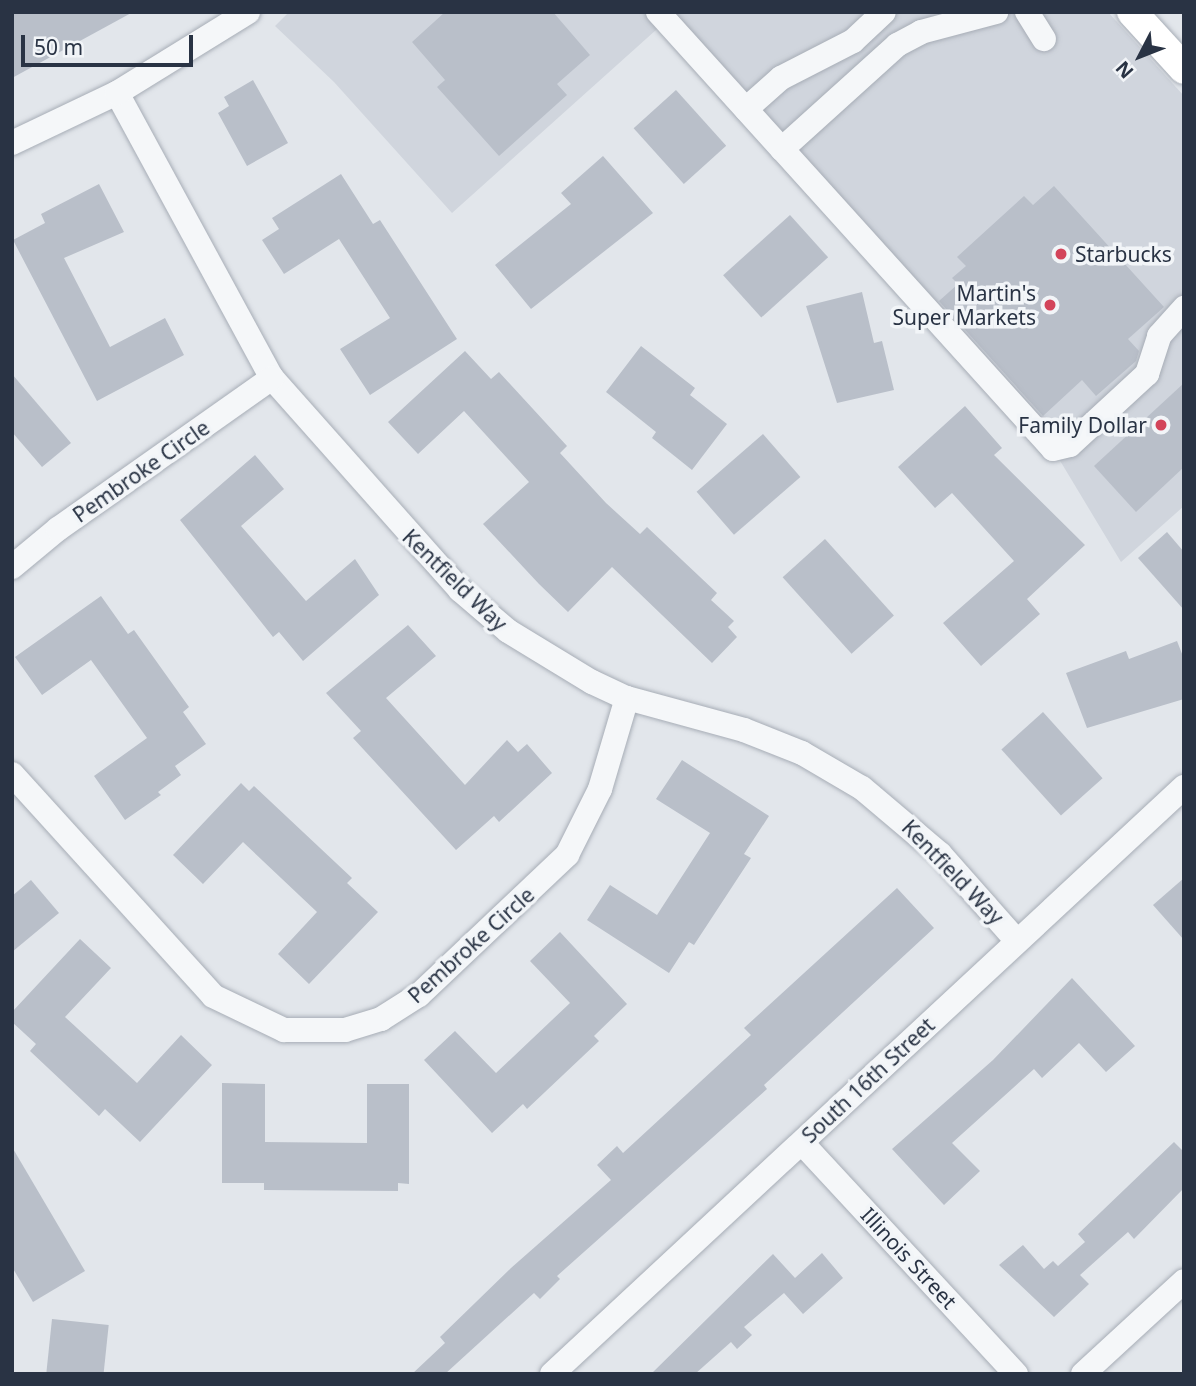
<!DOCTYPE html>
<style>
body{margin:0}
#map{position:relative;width:1196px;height:1386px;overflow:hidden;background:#e2e6eb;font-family:"Noto Sans",sans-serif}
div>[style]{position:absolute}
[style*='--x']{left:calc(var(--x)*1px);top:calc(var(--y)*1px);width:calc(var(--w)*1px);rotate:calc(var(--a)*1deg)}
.built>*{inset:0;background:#d0d5dd}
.building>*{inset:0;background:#b9bfc9;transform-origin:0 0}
.roads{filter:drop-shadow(0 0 2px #a7adb6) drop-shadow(0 0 2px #a7adb6)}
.minor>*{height:24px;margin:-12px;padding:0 12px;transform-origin:12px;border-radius:12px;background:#f5f7f9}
.major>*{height:30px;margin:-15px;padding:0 15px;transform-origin:15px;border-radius:15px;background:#fff}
.dots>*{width:19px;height:19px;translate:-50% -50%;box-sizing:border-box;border:4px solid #f2f5f8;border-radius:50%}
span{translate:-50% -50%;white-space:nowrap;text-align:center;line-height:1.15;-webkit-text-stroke:7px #f2f5f8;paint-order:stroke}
.poi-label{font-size:21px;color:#293344}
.left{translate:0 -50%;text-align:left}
.right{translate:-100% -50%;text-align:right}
.street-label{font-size:21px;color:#293344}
.frame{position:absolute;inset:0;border:14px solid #293344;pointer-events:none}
.north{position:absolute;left:1105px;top:21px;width:70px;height:70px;-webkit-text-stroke:5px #f2f5f8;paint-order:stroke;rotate:228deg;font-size:19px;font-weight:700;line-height:28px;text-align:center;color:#293344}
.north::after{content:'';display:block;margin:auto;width:24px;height:32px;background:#293344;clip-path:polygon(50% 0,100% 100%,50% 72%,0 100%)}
.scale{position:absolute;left:21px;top:35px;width:172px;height:32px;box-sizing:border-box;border:4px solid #293344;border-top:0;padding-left:9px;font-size:21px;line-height:24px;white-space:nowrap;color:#293344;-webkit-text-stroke:5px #f2f5f8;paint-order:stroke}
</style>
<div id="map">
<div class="built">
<div style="clip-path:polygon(289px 12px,1108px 12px,1184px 96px,1184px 506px,1121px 562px,1053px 449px,666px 21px,452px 213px,334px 82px,275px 26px)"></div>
</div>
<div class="building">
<div style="clip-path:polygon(12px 12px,133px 12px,12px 78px)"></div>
<div style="clip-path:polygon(445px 12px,553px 12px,590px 55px,557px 84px,567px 95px,499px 156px,437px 87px,445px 80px,412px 42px)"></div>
<div style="clip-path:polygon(253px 80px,288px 143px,247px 166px,218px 113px,229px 106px,224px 97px)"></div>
<div style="left:676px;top:90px;width:75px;height:57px;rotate:48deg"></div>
<div style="clip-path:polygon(603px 156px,653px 213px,531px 309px,495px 265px,571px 204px,561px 193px)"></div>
<div style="clip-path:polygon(341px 174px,373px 224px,380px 220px,457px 339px,370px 395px,340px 349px,390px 318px,339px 239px,284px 274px,262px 240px,279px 229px,272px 218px)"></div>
<div style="clip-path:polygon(99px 184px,124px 232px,64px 258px,110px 347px,165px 318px,184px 355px,97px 401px,13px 240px,45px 223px,41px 214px)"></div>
<div style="clip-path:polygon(1054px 186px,1164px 307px,1128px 339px,1139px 351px,1136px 361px,1096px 396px,1082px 380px,1043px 416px,939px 301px,958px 284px,952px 278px,966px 266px,957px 257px,1024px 196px,1033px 205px)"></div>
<div style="left:790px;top:215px;width:57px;height:90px;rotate:48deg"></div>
<div style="clip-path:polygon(862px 292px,874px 343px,882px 341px,894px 390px,837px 403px,806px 306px)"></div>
<div style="clip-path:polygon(641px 346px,695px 388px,690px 395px,727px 424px,692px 470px,652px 438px,656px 432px,606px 392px)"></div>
<div style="clip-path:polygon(465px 351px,491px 379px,499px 372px,567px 446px,560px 453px,606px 503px,640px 534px,647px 527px,717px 593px,711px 600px,734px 621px,728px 627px,737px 637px,712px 663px,612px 567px,568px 612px,539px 584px,483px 524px,529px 482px,464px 411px,418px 454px,388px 422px)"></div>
<div style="clip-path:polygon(12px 374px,71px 443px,42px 467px,12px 432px)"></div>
<div style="clip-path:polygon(1184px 383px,1184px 467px,1136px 512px,1094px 466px)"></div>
<div style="clip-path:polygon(965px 406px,1002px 448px,994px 455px,1085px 545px,1027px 599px,1040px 614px,981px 666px,943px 623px,1014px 561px,952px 493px,935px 508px,898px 467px)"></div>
<div style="left:763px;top:434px;width:57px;height:88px;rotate:49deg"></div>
<div style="clip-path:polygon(255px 455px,284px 489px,241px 526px,306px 601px,355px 559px,379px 595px,303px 661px,279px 632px,273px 637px,180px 520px)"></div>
<div style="clip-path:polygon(1167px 532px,1184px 552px,1184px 610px,1138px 558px)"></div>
<div style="left:825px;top:539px;width:103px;height:57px;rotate:48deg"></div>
<div style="clip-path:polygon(101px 596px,128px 634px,134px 630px,189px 707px,183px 712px,206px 744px,175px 766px,181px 775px,158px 792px,161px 795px,125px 820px,94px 776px,147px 738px,91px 660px,42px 695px,15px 657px)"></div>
<div style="clip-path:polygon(408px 625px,436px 656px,386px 698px,465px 785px,507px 740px,518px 752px,527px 744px,552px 773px,499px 822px,494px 816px,456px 850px,353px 738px,361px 731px,326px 693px)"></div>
<div style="clip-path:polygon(1177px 641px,1184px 659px,1184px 699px,1087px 728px,1066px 673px,1126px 651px,1129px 659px)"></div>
<div style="left:1043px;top:712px;width:89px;height:56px;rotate:48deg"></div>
<div style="clip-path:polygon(682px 760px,769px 816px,744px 854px,751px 858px,694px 945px,689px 942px,669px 973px,587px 920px,610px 885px,657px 915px,710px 833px,656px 799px)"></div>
<div style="clip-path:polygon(241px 783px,249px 791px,254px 786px,352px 878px,347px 883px,378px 912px,309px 984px,278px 954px,317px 912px,243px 842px,203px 884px,173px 855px)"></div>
<div style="clip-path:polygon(1184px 878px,1184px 940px,1153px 905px)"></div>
<div style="clip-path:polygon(31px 880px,59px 913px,12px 952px,12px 896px)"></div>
<div style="clip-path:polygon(897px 888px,934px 928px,764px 1085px,767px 1089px,557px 1276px,560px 1279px,540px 1299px,534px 1293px,445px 1374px,412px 1374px,445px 1343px,440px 1337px,511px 1268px,611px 1180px,597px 1165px,617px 1146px,623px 1153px,751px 1035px,744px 1028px)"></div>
<div style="clip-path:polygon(560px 932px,627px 1004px,594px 1036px,599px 1041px,527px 1109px,523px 1104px,492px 1133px,424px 1060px,455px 1031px,496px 1073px,570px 1003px,530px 961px)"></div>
<div style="clip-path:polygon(80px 939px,111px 968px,65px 1017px,137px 1083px,181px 1035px,212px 1065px,140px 1142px,105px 1109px,99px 1116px,30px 1051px,36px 1044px,12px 1022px,12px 1012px)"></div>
<div style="clip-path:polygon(1072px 978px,1135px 1046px,1106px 1072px,1079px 1043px,1042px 1078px,1034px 1069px,952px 1143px,980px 1171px,944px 1205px,892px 1149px,993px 1060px)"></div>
<div style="clip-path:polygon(222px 1083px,265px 1084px,265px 1142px,367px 1143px,367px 1084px,409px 1084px,409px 1184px,398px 1183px,398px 1191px,264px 1190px,264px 1183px,222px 1183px)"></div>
<div style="clip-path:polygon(1174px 1142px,1184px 1152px,1184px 1188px,1134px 1239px,1128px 1232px,1080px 1275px,1089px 1284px,1054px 1317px,999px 1265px,1023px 1245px,1044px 1269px,1053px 1261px,1058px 1266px,1085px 1242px,1078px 1234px)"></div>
<div style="clip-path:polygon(12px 1147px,85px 1271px,33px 1302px,12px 1267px)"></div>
<div style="clip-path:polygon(822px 1253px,843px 1278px,803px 1314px,784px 1293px,744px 1327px,752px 1335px,737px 1349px,731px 1342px,695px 1374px,651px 1374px,773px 1254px,795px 1278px)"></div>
<div style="left:52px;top:1319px;width:57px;height:55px;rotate:6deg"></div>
</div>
<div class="roads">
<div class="minor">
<div style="--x:658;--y:12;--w:185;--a:47.9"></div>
<div style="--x:782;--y:149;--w:155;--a:-42.1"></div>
<div style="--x:897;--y:45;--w:27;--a:-28"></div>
<div style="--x:921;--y:32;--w:78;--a:-14.9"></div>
<div style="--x:1027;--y:12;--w:32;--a:58"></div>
<div style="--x:117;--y:93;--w:324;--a:61.5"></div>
<div style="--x:272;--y:378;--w:283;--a:48.4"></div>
<div style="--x:460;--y:590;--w:63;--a:40.5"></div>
<div style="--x:508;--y:631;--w:98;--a:31.3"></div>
<div style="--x:592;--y:682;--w:38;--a:25"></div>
<div style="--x:627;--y:698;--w:121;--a:15.3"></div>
<div style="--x:744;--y:730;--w:62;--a:21.6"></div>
<div style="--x:802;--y:753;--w:69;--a:30.3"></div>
<div style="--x:862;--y:788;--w:102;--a:40.2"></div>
<div style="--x:940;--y:854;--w:115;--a:48.5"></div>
<div style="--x:746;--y:109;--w:47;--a:-41.5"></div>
<div style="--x:781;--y:78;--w:81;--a:-27.2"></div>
<div style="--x:853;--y:41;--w:42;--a:-43.1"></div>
<div style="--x:12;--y:143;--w:116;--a:-25.5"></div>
<div style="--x:117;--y:93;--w:154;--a:-31.7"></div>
<div style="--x:782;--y:149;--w:404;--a:47.9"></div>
<div style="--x:1053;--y:449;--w:17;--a:-13"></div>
<div style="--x:1070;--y:445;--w:105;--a:-42.7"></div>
<div style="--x:1147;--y:374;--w:40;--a:-72"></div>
<div style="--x:1159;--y:336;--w:38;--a:-48"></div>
<div style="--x:12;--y:567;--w:60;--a:-39.6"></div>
<div style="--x:58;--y:529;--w:262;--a:-35.2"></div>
<div style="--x:12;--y:774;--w:299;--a:47.8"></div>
<div style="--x:213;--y:996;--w:79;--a:25.6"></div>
<div style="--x:284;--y:1030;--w:61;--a:0"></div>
<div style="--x:345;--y:1030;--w:38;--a:-17"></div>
<div style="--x:381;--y:1019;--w:45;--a:-32.3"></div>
<div style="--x:419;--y:995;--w:204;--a:-43.4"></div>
<div style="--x:567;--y:855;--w:74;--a:-63.4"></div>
<div style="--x:600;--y:789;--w:95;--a:-73.5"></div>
<div style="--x:802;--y:1143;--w:315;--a:47.2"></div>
<div style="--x:552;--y:1374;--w:863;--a:-42.89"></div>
<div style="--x:1083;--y:1374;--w:137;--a:-42.6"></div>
</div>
<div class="major">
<div style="--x:1132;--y:12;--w:77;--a:47.6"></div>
</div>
</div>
<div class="dots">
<div style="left:1061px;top:254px;background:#d3445a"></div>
<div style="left:1050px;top:305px;background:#d3445a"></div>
<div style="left:1161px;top:425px;background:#d3445a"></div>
</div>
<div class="poi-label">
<span class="left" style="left:1075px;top:254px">Starbucks</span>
<span class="right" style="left:1036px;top:305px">Martin's<br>Super Markets</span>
<span class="right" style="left:1147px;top:425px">Family Dollar</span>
</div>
<div class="street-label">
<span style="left:141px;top:471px;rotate:-35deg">Pembroke Circle</span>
<span style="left:455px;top:580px;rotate:44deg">Kentfield Way</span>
<span style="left:953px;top:872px;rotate:46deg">Kentfield Way</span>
<span style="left:471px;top:945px;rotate:-42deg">Pembroke Circle</span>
<span style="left:868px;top:1080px;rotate:-43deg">South 16th Street</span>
<span style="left:909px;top:1258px;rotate:47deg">Illinois Street</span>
</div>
<div class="frame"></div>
<div class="north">N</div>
<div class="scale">50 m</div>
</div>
